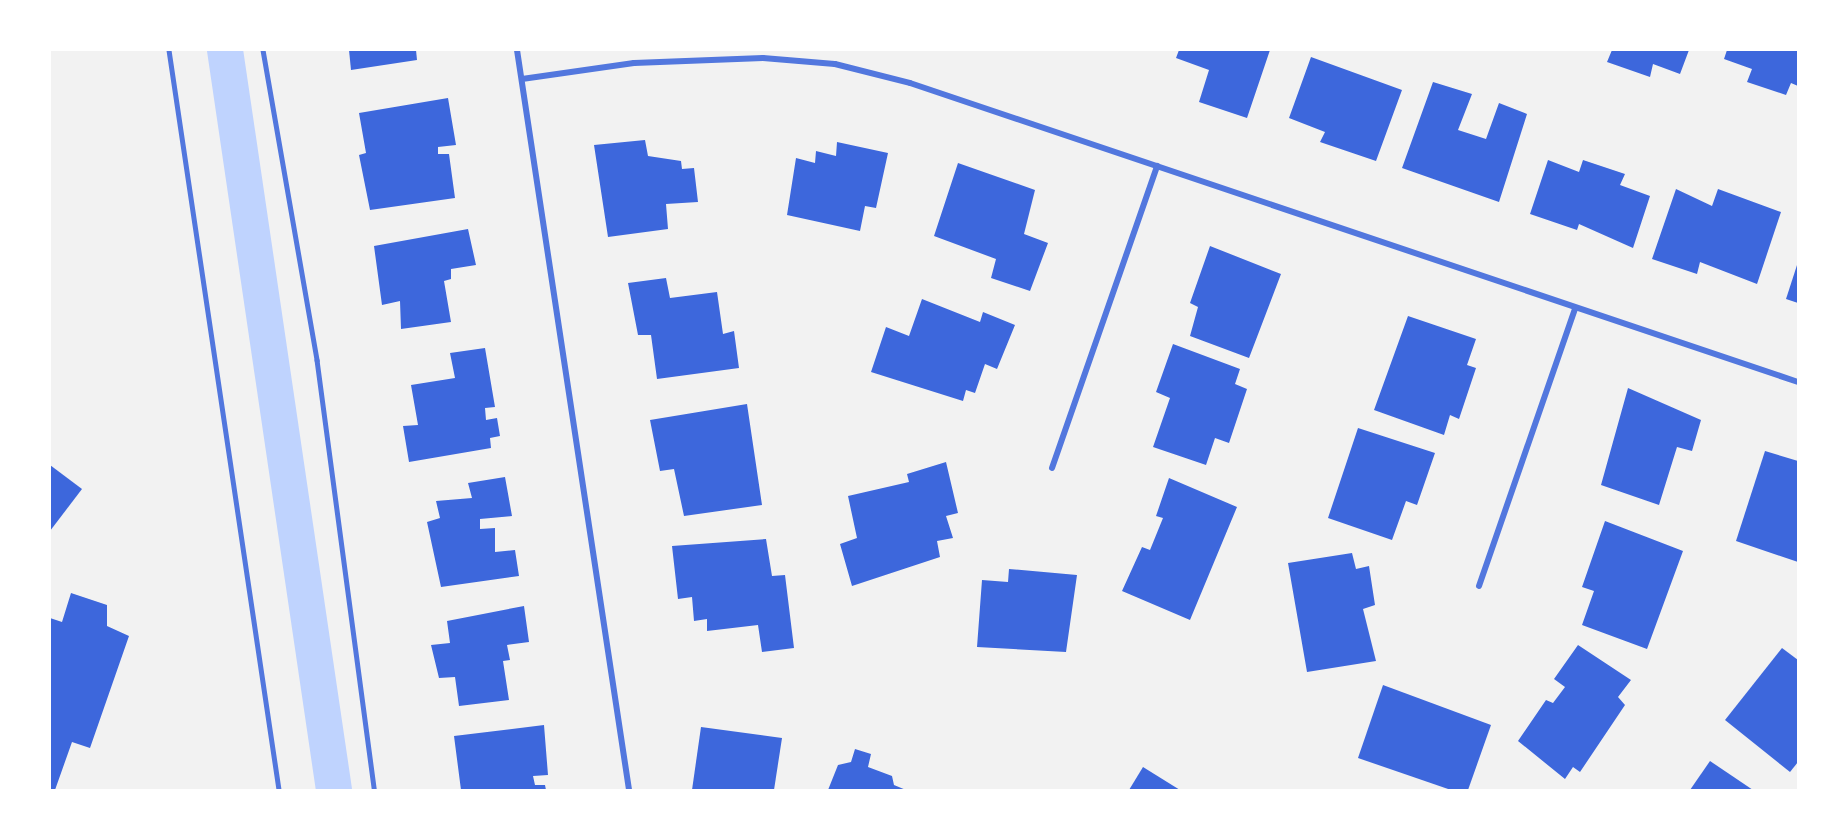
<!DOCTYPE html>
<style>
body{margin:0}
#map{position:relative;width:1848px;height:840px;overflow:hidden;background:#f2f2f2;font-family:Inter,sans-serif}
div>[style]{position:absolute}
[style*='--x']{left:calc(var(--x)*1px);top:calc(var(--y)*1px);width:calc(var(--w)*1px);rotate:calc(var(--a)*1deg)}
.canal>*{height:36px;margin:-18px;padding:0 18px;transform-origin:18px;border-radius:18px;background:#bfd3fe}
.building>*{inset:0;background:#3d67dc}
.service>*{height:4.5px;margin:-2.25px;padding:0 2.25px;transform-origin:2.25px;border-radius:2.25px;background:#5277de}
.minor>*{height:6px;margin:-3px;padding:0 3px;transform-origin:3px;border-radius:3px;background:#5277de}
span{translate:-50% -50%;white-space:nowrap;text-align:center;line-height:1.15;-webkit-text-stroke:4.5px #fff;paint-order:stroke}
.frame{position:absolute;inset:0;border:51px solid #fff;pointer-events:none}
</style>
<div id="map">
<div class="canal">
<div style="--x:225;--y:50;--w:748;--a:81.62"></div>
</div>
<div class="building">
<div style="clip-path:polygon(349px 50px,416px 50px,417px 60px,351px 70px)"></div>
<div style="clip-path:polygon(1179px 50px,1270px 50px,1247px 118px,1199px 102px,1209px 70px,1176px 58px)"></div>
<div style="clip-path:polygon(1612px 50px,1689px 50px,1680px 74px,1653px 64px,1650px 77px,1607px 62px)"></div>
<div style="clip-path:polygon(1727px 50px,1798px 50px,1798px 86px,1791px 83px,1786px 95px,1747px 82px,1752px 69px,1724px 59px)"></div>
<div style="clip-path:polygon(1311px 57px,1402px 90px,1376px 161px,1320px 142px,1325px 132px,1289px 118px)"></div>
<div style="clip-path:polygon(1433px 82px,1472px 94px,1458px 130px,1486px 139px,1499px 103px,1527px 114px,1499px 202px,1402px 168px)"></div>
<div style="clip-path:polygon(448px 98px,456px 145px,438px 147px,438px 154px,449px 154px,455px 198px,370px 210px,359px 155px,366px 153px,359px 113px)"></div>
<div style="clip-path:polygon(645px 140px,648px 156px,681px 161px,682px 169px,694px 168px,698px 202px,666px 204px,668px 229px,608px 237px,594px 145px)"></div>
<div style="clip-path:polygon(837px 142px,888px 153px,876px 208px,865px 206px,860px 231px,787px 215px,796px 158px,815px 163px,816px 151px,836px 156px)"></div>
<div style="clip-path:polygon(1548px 160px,1579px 172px,1583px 160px,1625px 174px,1620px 185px,1650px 196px,1633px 248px,1579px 224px,1577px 230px,1530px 214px)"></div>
<div style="clip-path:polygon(958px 163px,1035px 190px,1024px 234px,1048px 243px,1030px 291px,991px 278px,996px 259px,934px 236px)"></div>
<div style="clip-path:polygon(1676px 189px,1712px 206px,1718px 189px,1781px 212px,1757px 284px,1700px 262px,1697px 274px,1652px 259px)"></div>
<div style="clip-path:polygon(468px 229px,476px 265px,451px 269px,451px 279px,444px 281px,451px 322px,401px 329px,400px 301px,382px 305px,374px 246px)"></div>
<div style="clip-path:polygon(1210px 246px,1281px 274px,1249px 358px,1190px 336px,1198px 307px,1190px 303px)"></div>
<div style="clip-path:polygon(1798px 262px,1798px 303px,1786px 299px)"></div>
<div style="clip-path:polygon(666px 278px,670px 298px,717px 292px,723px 334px,734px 331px,739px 368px,657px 379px,651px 335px,638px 335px,628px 283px)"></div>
<div style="clip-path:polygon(922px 299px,980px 322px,983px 312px,1015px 325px,997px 369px,985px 364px,975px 393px,966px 390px,963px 401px,871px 372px,886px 327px,909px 336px)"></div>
<div style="clip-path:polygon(1408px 316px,1476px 339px,1467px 365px,1476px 368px,1459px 419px,1450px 415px,1444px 435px,1374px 410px)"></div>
<div style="clip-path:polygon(1173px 344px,1240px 369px,1235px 384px,1247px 389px,1229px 443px,1215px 438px,1206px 465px,1153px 447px,1170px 398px,1156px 392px)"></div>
<div style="clip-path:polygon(485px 348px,495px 407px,485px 408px,486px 420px,497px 418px,500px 436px,490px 438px,491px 448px,409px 462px,403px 426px,418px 425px,411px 385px,455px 378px,450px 353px)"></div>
<div style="clip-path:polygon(1628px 388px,1701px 420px,1692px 451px,1677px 447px,1659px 505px,1601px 485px)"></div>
<div style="clip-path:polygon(747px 404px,762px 505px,684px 516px,674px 469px,660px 471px,650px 420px)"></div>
<div style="clip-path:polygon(1358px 428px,1435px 453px,1417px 505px,1406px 501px,1392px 540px,1328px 518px)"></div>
<div style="clip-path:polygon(1765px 451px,1798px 461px,1798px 562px,1736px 541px)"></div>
<div style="clip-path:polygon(946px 462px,958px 513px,946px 516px,953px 538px,937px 541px,940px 557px,852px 586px,840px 544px,857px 538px,848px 496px,909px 482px,907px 474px)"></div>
<div style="clip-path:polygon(50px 465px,82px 489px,50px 531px)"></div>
<div style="clip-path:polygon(505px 477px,512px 516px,480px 519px,480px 529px,495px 528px,495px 552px,515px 550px,519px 576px,441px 587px,427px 522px,440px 518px,436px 501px,472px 498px,468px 483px)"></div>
<div style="clip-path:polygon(1169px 478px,1237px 507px,1190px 620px,1122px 591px,1142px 547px,1150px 550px,1163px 518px,1156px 516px)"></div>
<div style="clip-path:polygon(1605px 521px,1683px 551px,1647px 649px,1582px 625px,1594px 591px,1582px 587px)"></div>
<div style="clip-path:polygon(766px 539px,772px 576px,785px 575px,794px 648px,762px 652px,758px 625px,707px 631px,707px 619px,694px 621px,692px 597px,678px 599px,672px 546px)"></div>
<div style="clip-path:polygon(1352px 553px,1356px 569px,1369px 566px,1375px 605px,1363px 609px,1376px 661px,1307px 672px,1288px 563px)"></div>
<div style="clip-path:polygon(1009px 569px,1077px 575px,1066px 652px,977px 647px,982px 580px,1008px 582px)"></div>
<div style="clip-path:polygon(71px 593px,107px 605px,107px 626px,129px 636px,90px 748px,72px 742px,55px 790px,50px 790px,50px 618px,62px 622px)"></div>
<div style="clip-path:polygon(524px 606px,529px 642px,507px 645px,510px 660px,503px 661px,509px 700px,459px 706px,455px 677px,439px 678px,431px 645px,450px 643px,447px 621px)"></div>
<div style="clip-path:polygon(1578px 645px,1631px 680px,1618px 697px,1625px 705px,1580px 772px,1573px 767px,1565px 779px,1518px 741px,1546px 700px,1553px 703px,1565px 687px,1554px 679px)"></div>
<div style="clip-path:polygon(1782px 648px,1798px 660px,1798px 762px,1790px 772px,1725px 720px)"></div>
<div style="clip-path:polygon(1383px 685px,1491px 725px,1468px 790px,1451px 790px,1358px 758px)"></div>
<div style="clip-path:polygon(544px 725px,548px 775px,533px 776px,535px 785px,545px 785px,546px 790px,461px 790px,454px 736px)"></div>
<div style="clip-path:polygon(701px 727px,782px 738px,774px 790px,692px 790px)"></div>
<div style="clip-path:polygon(855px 749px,871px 754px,868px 767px,892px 776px,894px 785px,906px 790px,828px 790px,838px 765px,851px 762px)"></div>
<div style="clip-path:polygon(1710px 761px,1753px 790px,1690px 790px)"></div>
<div style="clip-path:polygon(1143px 767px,1180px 790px,1129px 790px)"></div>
</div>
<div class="service">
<div style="--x:169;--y:50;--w:748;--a:81.54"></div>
<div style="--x:263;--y:50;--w:315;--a:80.1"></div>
<div style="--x:317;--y:360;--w:434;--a:82.4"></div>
</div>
<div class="minor">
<div style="--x:517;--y:50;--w:748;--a:81.39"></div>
<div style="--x:522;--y:79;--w:113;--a:-8.1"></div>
<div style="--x:634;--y:63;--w:129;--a:-2.2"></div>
<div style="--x:763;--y:58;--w:72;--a:4.8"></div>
<div style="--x:835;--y:64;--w:77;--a:14.2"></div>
<div style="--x:910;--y:83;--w:937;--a:18.61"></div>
<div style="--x:1052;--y:468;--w:320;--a:-70.8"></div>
<div style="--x:1479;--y:586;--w:294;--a:-70.9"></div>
</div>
<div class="frame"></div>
</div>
